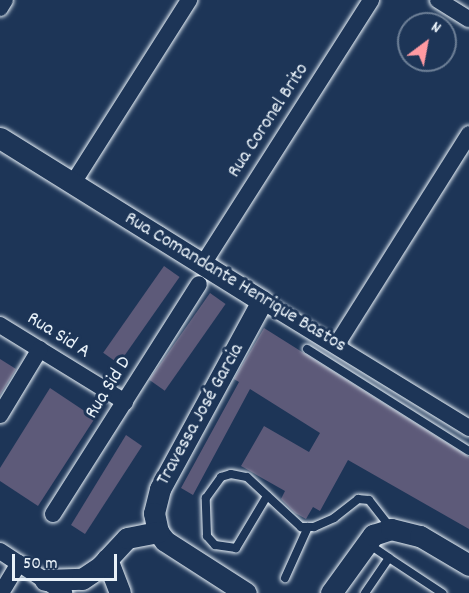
<!DOCTYPE html>
<meta charset="utf-8">
<style>
body{margin:0}
#map{position:relative;width:469px;height:593px;overflow:hidden;background:#1d3557;font-family:Dekko,sans-serif}
div>[style]{position:absolute}
[style*='--x']{left:calc(var(--x)*1px);top:calc(var(--y)*1px);width:calc(var(--w)*1px);rotate:calc(var(--a)*1deg)}
.building>*{inset:0;background:#5d5a79;transform-origin:0 0}
.roads{filter:drop-shadow(0 0 2px #e8f1f8) drop-shadow(0 0 2px #e8f1f8)}
.service>*{height:8px;margin:-4px;padding:0 4px;transform-origin:4px;border-radius:4px;background:#1d3557}
.minor>*{height:16px;margin:-8px;padding:0 8px;transform-origin:8px;border-radius:8px;background:#1d3557}
.tertiary>*{height:21px;margin:-10.5px;padding:0 10.5px;transform-origin:10.5px;border-radius:10.5px;background:#1d3557}
span{translate:-50% -50%;white-space:nowrap;text-align:center;line-height:1.15;-webkit-text-stroke:6px #1d3557;paint-order:stroke}
.street-label{font-size:20px;color:#e8f1f8}
.north{position:absolute;left:397px;top:12px;width:60px;height:60px;box-sizing:border-box;background:#1d3557;border:2px solid #6e8097;border-radius:50%;rotate:32deg;font-size:16px;font-weight:700;line-height:24px;text-align:center;color:#e8f1f8}
.north::after{content:'';display:block;margin:auto;width:21px;height:27px;background:#ff9aa2;clip-path:polygon(50% 0,100% 100%,50% 72%,0 100%)}
.scale{position:absolute;left:12px;top:554px;width:105px;height:27px;box-sizing:border-box;border:3px solid #e8f1f8;border-top:0;padding-left:8px;font-size:18px;line-height:21px;white-space:nowrap;color:#e8f1f8;-webkit-text-stroke:4px #1d3557;paint-order:stroke}
</style>
<div id="map">
<div class="building">
<div style="left:164px;top:266px;width:19px;height:106px;rotate:35deg"></div>
<div style="left:210px;top:293px;width:19px;height:106px;rotate:35deg"></div>
<div style="clip-path:polygon(264px 328px,469px 457px,469px 529px,348px 460px,320px 511px,313px 507px,306px 519px,295px 513px,281px 499px,285px 491px,241px 466px,264px 426px,309px 452px,320px 433px,250px 389px,193px 495px,181px 488px,239px 382px,234px 379px)"></div>
<div style="clip-path:polygon(0 359px,16px 369px,0 395px)"></div>
<div style="clip-path:polygon(50px 388px,95px 418px,38px 506px,0 481px,0 468px)"></div>
<div style="clip-path:polygon(126px 435px,142px 446px,85px 534px,71px 525px)"></div>
</div>
<div class="roads">
<div class="service">
<div style="--x:307;--y:349;--w:191;--a:32.2"></div>
<div style="--x:267;--y:496;--w:61;--a:120.8"></div>
<div style="--x:236;--y:548;--w:21;--a:-172"></div>
<div style="--x:215;--y:545;--w:12;--a:-132"></div>
<div style="--x:207;--y:536;--w:38;--a:-92"></div>
<div style="--x:206;--y:498;--w:26;--a:-54"></div>
<div style="--x:221;--y:477;--w:10;--a:-17"></div>
<div style="--x:231;--y:474;--w:16;--a:11"></div>
<div style="--x:247;--y:477;--w:74;--a:42.8"></div>
<div style="--x:301;--y:527;--w:13;--a:0"></div>
<div style="--x:314;--y:527;--w:22;--a:-24"></div>
<div style="--x:334;--y:518;--w:31;--a:-38"></div>
<div style="--x:358;--y:499;--w:11;--a:5"></div>
<div style="--x:369;--y:500;--w:36;--a:52"></div>
<div style="--x:367;--y:543;--w:27;--a:34"></div>
<div style="--x:285;--y:578;--w:56;--a:-65.7"></div>
<div style="--x:365;--y:593;--w:42;--a:-55.6"></div>
<div style="--x:389;--y:558;--w:64;--a:33.4"></div>
</div>
<div class="minor">
<div style="--x:438;--y:0;--w:36;--a:32"></div>
<div style="--x:0;--y:8;--w:9;--a:-58"></div>
<div style="--x:73;--y:183;--w:217;--a:-57.6"></div>
<div style="--x:203;--y:264;--w:313;--a:-57.5"></div>
<div style="--x:262;--y:301;--w:243;--a:31.5"></div>
<div style="--x:0;--y:325;--w:147;--a:31.6"></div>
<div style="--x:337;--y:344;--w:248;--a:-57.8"></div>
<div style="--x:0;--y:415;--w:77;--a:-58.8"></div>
<div style="--x:53;--y:514;--w:272;--a:-57.6"></div>
<div style="--x:0;--y:551;--w:77;--a:33.3"></div>
<div style="--x:1;--y:593;--w:35;--a:-59"></div>
</div>
<div class="tertiary">
<div style="--x:0;--y:138;--w:309;--a:31.9"></div>
<div style="--x:262;--y:301;--w:214;--a:118.5"></div>
<div style="--x:160;--y:489;--w:25;--a:104"></div>
<div style="--x:154;--y:513;--w:19;--a:78"></div>
<div style="--x:158;--y:532;--w:11;--a:52"></div>
<div style="--x:165;--y:541;--w:96;--a:32.7"></div>
<div style="--x:107;--y:559;--w:36;--a:69"></div>
<div style="--x:45;--y:580;--w:37;--a:-2"></div>
<div style="--x:82;--y:579;--w:23;--a:-34"></div>
<div style="--x:101;--y:566;--w:38;--a:-47"></div>
<div style="--x:127;--y:538;--w:32;--a:-11"></div>
<div style="--x:331;--y:593;--w:72;--a:-54.1"></div>
<div style="--x:373;--y:535;--w:19;--a:-18"></div>
<div style="--x:391;--y:529;--w:30;--a:14"></div>
<div style="--x:420;--y:536;--w:57;--a:30.6"></div>
</div>
</div>
<div class="street-label">
<span style="left:269px;top:121px;rotate:-57deg">Rua Coronel Brito</span>
<span style="left:235px;top:283px;rotate:31deg">Rua Comandante Henrique Bastos</span>
<span style="left:58px;top:336px;rotate:32deg">Rua Sid A</span>
<span style="left:109px;top:388px;rotate:-58deg">Rua Sid D</span>
<span style="left:201px;top:415px;rotate:-61deg">Travessa José Garcia</span>
</div>
<div class="north">N</div>
<div class="scale">50 m</div>
</div>
